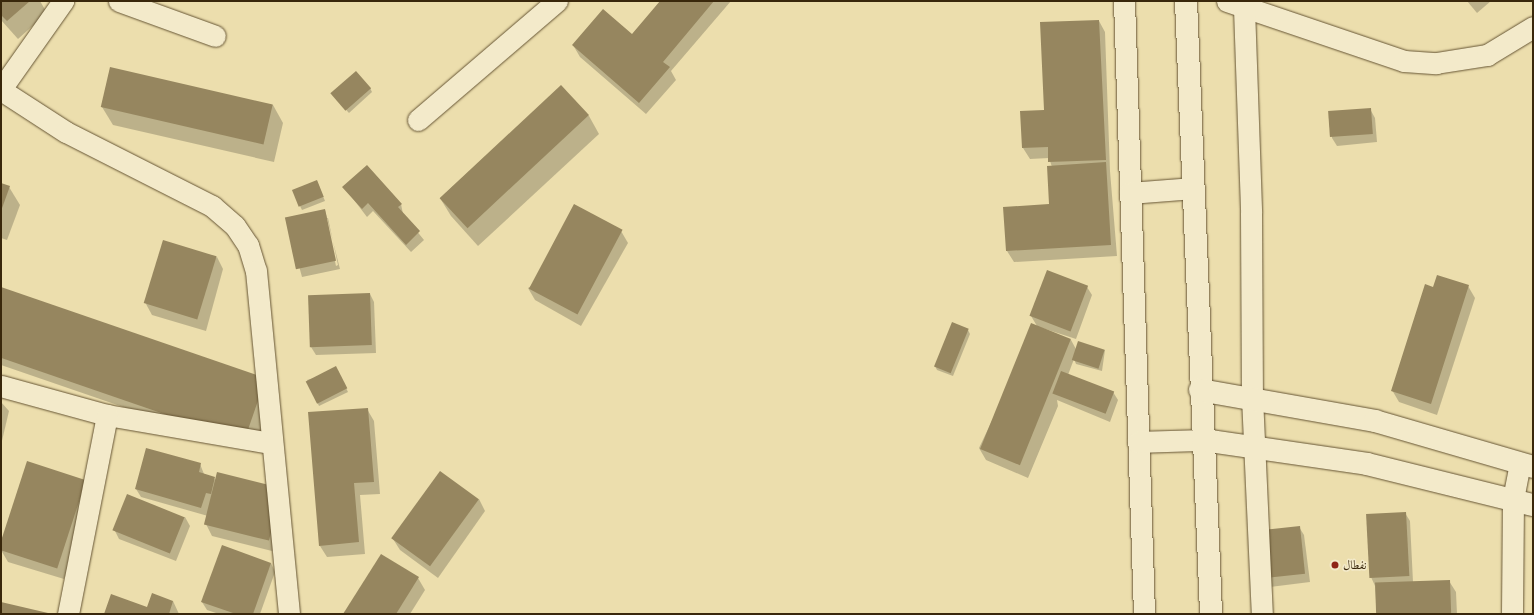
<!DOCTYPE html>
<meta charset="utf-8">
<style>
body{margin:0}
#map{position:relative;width:1534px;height:615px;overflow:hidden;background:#ecdead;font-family:"Gentium Book Plus",Amiri,serif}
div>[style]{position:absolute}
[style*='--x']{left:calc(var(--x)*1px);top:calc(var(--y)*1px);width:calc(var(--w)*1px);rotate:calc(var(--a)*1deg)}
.shadow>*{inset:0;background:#0003}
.building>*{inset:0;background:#96865f;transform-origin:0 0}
.roads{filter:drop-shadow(0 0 1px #665534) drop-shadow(0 0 1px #665534)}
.street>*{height:21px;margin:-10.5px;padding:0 10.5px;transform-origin:10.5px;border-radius:10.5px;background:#f3eaca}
.secondary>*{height:22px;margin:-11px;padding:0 11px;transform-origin:11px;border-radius:11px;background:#f3eaca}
.dots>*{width:11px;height:11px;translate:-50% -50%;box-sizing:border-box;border:2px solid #f3eaca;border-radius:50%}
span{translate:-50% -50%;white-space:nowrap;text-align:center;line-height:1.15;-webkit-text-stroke:3px #f3eaca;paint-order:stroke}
.poi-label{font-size:12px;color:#39270b}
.left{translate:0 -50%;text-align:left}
.frame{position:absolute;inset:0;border:2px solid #39270b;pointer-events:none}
</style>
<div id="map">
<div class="shadow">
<div style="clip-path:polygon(1px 1px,40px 1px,47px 13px,18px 39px,1px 20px)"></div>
<div style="clip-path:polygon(662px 1px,731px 1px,671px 71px,676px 80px,646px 114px,580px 57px,573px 45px,632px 35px)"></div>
<div style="clip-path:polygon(1467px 1px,1491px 1px,1477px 13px)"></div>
<div style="clip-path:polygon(1099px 21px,1105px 32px,1110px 171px,1117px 256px,1014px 262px,1007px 251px,1051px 205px,1052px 167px,1049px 158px,1030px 159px,1023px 148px)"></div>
<div style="clip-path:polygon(561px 87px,589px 116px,599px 134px,478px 246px,451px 216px,440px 198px)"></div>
<div style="clip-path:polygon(370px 88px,372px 92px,349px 113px,335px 98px)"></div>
<div style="clip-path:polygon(273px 105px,283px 123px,274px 162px,113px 125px,102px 107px)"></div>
<div style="clip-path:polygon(1370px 109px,1375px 118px,1377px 142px,1337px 146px,1332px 138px,1330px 113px)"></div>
<div style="clip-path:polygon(317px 181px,325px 201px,302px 210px,300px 206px)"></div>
<div style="clip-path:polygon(1px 184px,9px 187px,20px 205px,7px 240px,1px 238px)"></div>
<div style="clip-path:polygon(344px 187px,401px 204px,403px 214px,424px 240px,411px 252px,373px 211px,367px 217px)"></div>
<div style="clip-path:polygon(evenodd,325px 210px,340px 269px,302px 277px,286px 218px,325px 210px,326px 218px,328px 218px,338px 265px,336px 266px,326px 218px)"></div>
<div style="clip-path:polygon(621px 231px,628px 243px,581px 326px,535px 300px,528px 288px)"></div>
<div style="clip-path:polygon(217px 257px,223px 269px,206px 331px,152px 315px,146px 304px)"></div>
<div style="clip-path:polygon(1468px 286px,1475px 298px,1437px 415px,1399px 402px,1392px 390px)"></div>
<div style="clip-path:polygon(1087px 287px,1092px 295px,1076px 339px,1042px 328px,1071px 340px,1077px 351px,1105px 350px,1102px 371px,1076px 364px,1074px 359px,1068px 375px,1113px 392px,1118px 400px,1110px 422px,1057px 400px,1058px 406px,1028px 478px,986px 460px,979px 448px,1037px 326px,1031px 316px)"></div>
<div style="clip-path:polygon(1px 288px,274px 393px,254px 452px,1px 365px)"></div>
<div style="clip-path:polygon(370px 294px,374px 302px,376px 353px,316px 355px,311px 347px,309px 296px)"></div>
<div style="clip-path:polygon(968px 330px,970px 334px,953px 376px,937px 370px,935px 366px)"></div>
<div style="clip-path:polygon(338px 371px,348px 392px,319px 406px,307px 380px)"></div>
<div style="clip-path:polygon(1px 402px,9px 411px,1px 445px)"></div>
<div style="clip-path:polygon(367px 409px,374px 421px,380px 494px,360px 495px,365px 554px,327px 557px,320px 546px)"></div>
<div style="clip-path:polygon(28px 462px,92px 492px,64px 579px,8px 562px,1px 550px)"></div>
<div style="clip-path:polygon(200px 464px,204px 474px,216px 480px,281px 489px,276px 552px,212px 536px,206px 524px,208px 516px,141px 497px,136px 489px)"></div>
<div style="clip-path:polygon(479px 499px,485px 511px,438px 578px,400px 550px,393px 539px)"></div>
<div style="clip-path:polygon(1405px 513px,1410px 521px,1413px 582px,1449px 581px,1456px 592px,1457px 614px,1377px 614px,1375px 586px,1371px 577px)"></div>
<div style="clip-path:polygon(185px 517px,190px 526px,176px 561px,119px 539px,115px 531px)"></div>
<div style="clip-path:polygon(1299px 527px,1304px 535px,1310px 582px,1269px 587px,1264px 578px)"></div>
<div style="clip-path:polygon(271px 563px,275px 572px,260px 614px,219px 614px,207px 610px,202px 602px)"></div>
<div style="clip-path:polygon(418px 578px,425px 590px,410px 614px,344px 614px)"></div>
<div style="clip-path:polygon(173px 601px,179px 614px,105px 614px,148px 608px)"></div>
</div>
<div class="building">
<div style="clip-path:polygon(1px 1px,30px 1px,7px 21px,1px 15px)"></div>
<div style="clip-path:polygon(660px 1px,714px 1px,663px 62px,670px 67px,639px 103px,572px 45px,603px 9px,632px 34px)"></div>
<div style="clip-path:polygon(1099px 20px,1106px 160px,1048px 162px,1048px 147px,1022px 148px,1020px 111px,1044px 110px,1040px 22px)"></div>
<div style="left:110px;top:67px;width:167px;height:41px;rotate:13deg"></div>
<div style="left:356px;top:71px;width:23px;height:34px;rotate:49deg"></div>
<div style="left:561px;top:85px;width:41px;height:166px;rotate:47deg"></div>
<div style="left:1371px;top:108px;width:26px;height:43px;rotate:86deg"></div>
<div style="clip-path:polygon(1106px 162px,1111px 245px,1006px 251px,1003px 207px,1049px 204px,1047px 166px)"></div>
<div style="clip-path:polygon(367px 165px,402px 204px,398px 207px,420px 231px,406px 245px,368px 203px,362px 209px,342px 187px)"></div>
<div style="left:317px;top:180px;width:18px;height:27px;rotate:68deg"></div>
<div style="clip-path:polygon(1px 183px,10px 186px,1px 211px)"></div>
<div style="left:574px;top:204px;width:55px;height:96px;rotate:28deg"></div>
<div style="left:325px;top:209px;width:53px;height:41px;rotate:78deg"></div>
<div style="left:163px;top:240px;width:56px;height:66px;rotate:17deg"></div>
<div style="left:1047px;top:270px;width:44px;height:49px;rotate:21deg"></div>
<div style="clip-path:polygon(1437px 275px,1469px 285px,1431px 404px,1391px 391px,1425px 284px,1433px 287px)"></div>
<div style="left:1px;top:287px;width:280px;height:67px;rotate:19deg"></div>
<div style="left:370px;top:293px;width:52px;height:62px;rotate:88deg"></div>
<div style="left:952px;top:322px;width:18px;height:48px;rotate:22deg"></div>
<div style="left:1031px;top:323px;width:43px;height:136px;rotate:22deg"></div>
<div style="left:1078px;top:341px;width:28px;height:20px;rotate:18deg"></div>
<div style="left:336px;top:366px;width:25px;height:34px;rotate:63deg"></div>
<div style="left:1061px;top:371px;width:57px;height:24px;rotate:21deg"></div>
<div style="clip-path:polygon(368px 408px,374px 482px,354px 483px,359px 542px,319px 546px,308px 412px)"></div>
<div style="clip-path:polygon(146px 448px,201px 463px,199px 472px,215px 477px,211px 494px,206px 493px,201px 508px,135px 489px)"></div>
<div style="left:27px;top:461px;width:62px;height:93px;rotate:18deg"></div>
<div style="left:440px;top:471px;width:48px;height:83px;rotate:36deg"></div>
<div style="left:217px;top:472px;width:67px;height:54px;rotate:14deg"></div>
<div style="left:127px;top:494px;width:62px;height:39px;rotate:22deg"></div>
<div style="left:1406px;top:512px;width:64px;height:40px;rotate:87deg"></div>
<div style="left:1300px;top:526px;width:48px;height:42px;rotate:84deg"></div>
<div style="clip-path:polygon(222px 545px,271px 563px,253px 614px,236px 614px,201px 602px)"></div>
<div style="clip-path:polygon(381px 554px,419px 577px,396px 614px,343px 614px)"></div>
<div style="left:1450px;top:580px;width:34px;height:75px;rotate:88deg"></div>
<div style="clip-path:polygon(152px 593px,173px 601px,169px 614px,104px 614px,111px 594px,147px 607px)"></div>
<div style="clip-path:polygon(1px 602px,48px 613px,48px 614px,1px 614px)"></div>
</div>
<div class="roads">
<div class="street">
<div style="--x:119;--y:1;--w:102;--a:20"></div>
<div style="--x:1124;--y:1;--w:613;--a:88.13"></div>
<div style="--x:1227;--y:1;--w:187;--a:18.7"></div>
<div style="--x:1404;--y:61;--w:32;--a:4"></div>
<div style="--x:1436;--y:63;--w:52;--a:-8.9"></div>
<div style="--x:1487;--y:55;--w:54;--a:-31.3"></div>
<div style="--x:1244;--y:8;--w:205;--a:88"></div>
<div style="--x:1251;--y:213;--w:184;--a:89.7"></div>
<div style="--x:1252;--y:397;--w:217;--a:87.4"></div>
<div style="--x:1;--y:89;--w:108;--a:-54.8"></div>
<div style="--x:1;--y:90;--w:77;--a:32.9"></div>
<div style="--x:66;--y:132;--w:164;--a:26.9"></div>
<div style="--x:212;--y:206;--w:30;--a:41"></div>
<div style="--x:235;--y:226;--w:23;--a:56"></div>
<div style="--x:248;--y:245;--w:27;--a:73"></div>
<div style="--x:256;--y:271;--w:345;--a:84.5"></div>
<div style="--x:418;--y:120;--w:183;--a:-40.6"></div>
<div style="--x:1130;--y:193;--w:63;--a:-4.5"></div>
<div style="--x:1;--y:386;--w:110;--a:15.3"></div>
<div style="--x:107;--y:415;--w:165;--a:9.7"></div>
<div style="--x:1138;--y:442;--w:65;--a:-1.8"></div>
<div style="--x:68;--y:614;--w:203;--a:-78.9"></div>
<div style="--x:1512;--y:614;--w:115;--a:-89.5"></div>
<div style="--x:1513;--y:499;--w:36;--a:-79"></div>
</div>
<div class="secondary">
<div style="--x:1186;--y:1;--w:614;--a:87.66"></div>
<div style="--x:1200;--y:390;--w:178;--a:10"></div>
<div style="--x:1375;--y:421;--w:165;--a:16.2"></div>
<div style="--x:1203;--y:440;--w:166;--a:8.3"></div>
<div style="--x:1367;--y:464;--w:171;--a:13.9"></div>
</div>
</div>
<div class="dots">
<div style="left:1335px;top:565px;background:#8f2418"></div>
</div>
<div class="poi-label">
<span class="left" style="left:1343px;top:565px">نفطال</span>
</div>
<div class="frame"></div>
</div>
